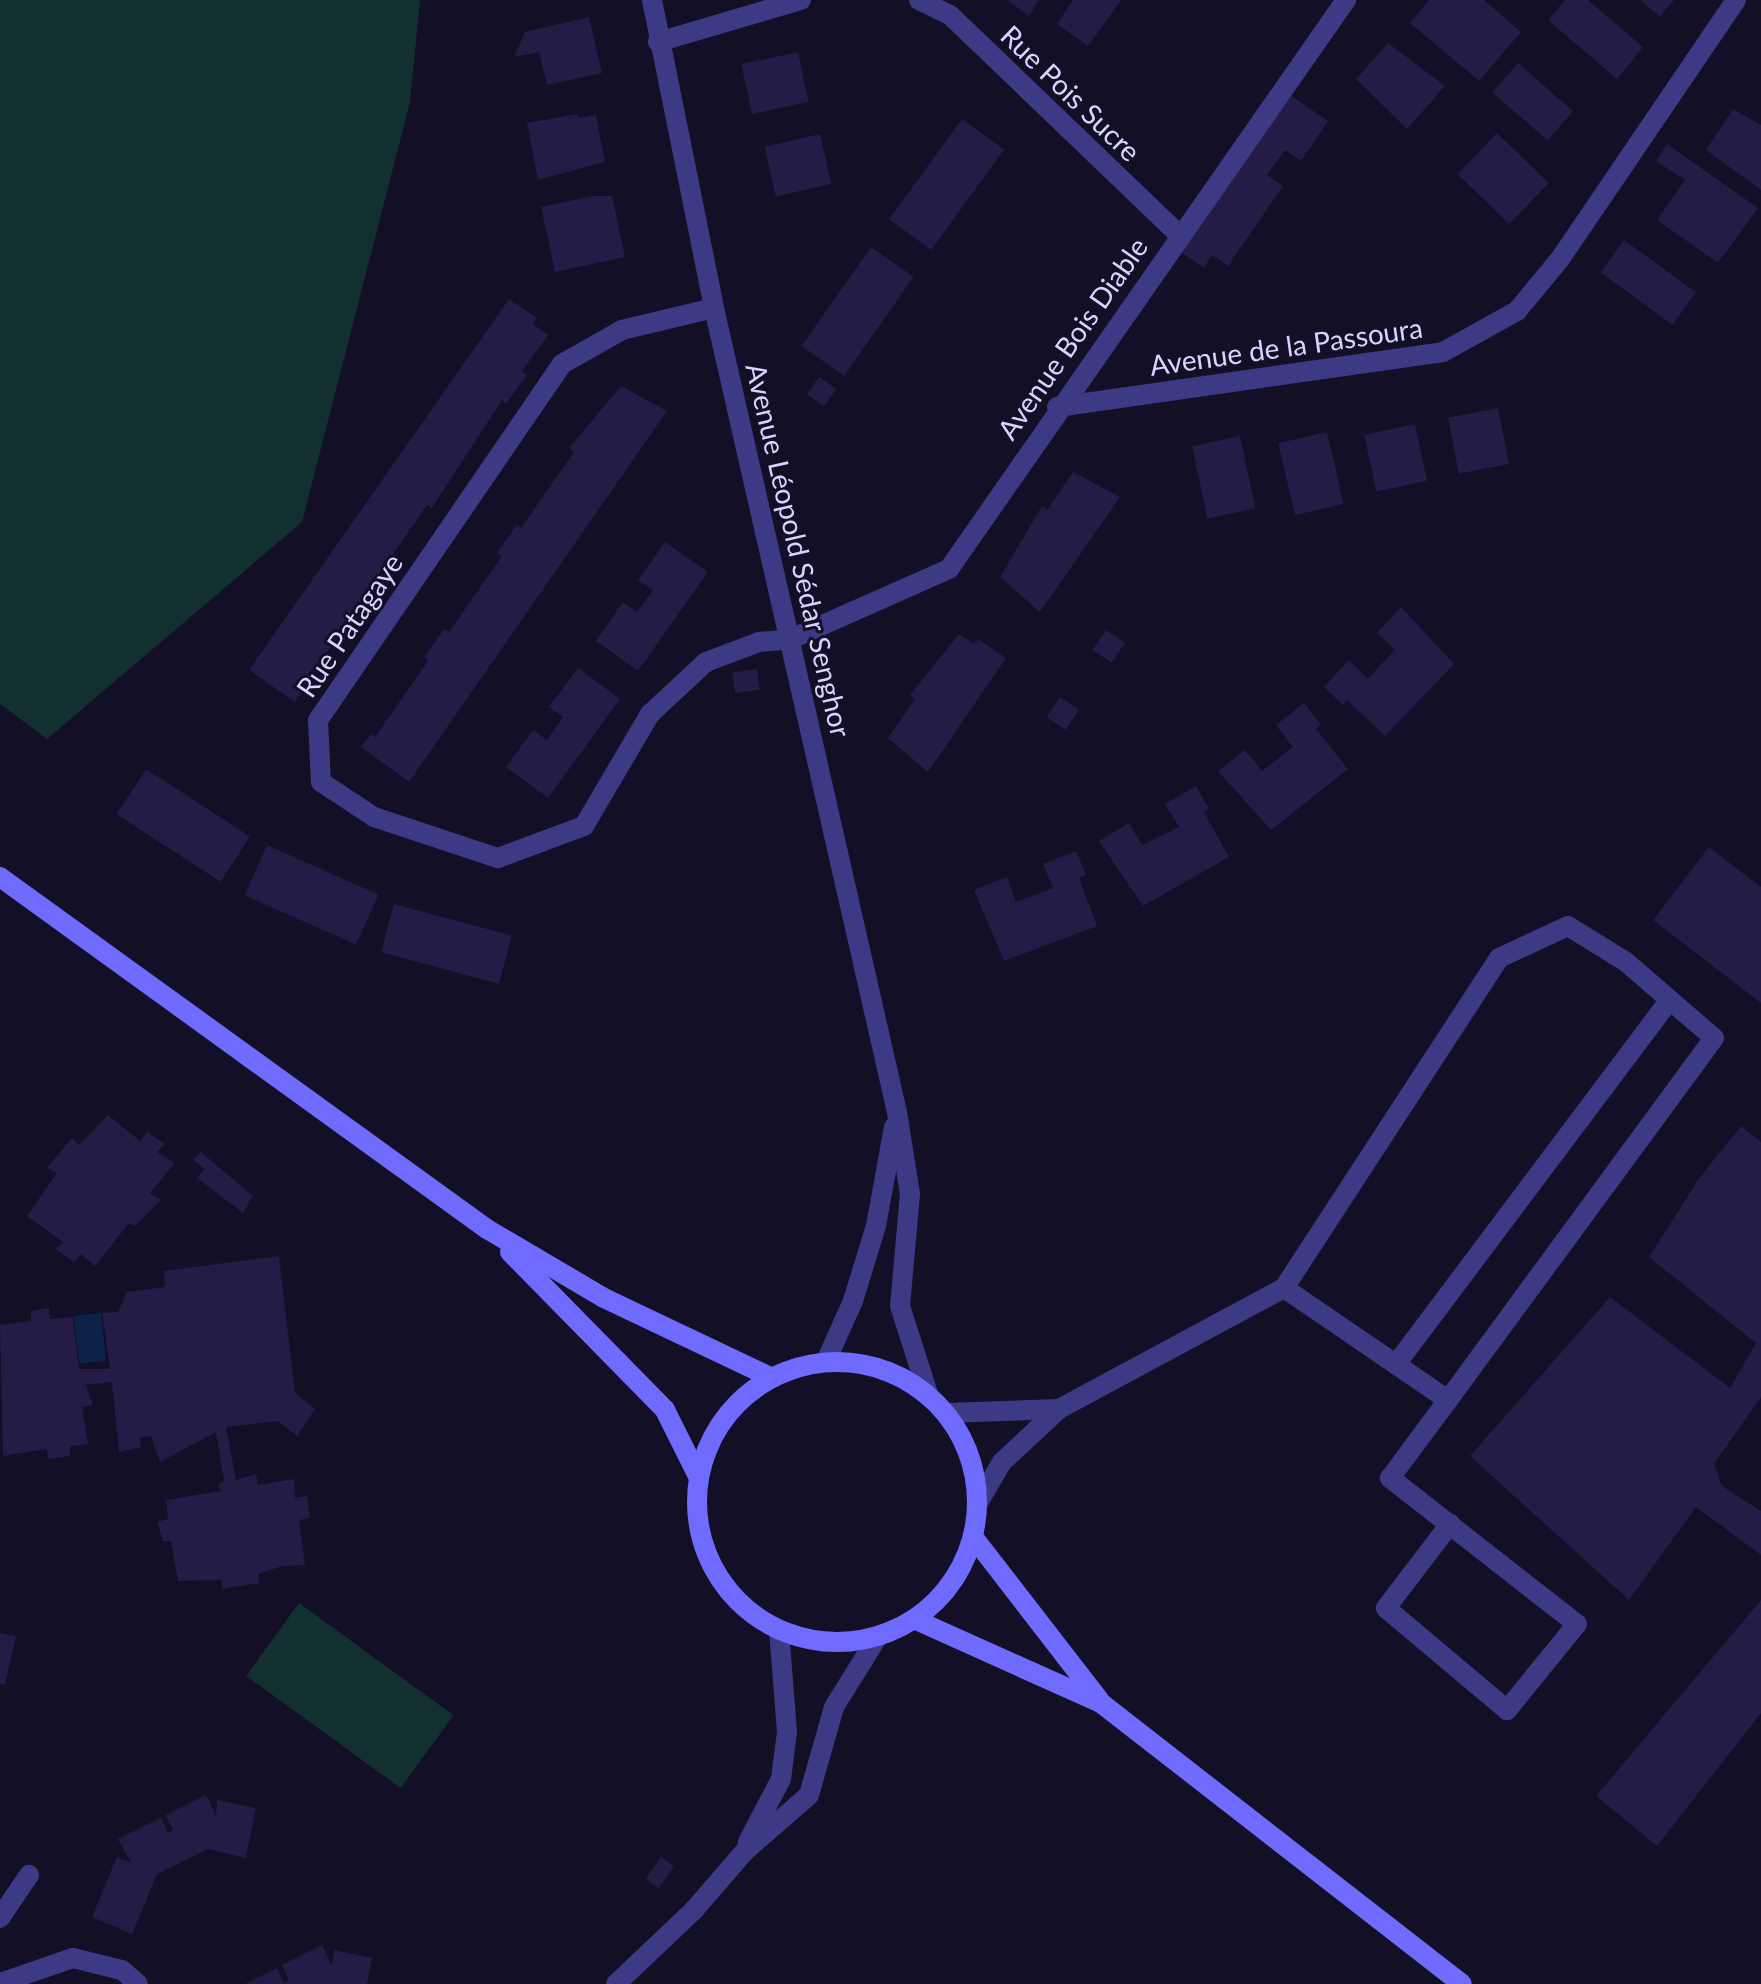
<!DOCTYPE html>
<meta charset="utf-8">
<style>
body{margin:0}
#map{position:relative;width:1761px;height:1984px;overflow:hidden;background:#130f26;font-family:Lato,sans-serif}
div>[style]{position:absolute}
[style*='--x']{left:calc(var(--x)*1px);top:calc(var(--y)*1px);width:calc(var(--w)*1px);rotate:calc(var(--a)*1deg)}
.green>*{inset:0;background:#12302f;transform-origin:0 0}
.water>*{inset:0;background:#0c2248;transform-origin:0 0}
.building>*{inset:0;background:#241b47;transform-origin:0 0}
.service>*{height:20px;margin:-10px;padding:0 10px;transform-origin:10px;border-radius:10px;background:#3d3a85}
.minor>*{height:20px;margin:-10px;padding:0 10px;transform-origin:10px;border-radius:10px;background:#3d3a85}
.secondary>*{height:20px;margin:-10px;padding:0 10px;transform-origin:10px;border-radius:10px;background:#6f6bff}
.secondary>.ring{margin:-10px;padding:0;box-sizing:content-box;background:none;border:20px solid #6f6bff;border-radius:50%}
span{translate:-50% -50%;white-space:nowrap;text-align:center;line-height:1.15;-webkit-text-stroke:6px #130f26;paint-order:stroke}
.street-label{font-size:28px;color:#d9d4ff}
</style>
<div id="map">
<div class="green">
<div style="clip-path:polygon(0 0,420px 0,410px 102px,302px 522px,47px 739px,0 704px)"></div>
<div style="left:299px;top:1603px;width:191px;height:90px;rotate:36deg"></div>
</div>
<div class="water">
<div style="left:101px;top:1313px;width:48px;height:27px;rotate:84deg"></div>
</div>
<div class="building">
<div style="clip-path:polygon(1007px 0,1039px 0,1029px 16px)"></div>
<div style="clip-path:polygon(1073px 0,1121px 0,1088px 46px,1057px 24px)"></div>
<div style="clip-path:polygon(1429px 0,1484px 0,1521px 32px,1479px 81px,1410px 23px)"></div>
<div style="clip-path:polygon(1565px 0,1588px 0,1643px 47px,1617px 79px,1548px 20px)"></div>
<div style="clip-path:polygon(1640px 0,1674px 0,1660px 17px)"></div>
<div style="clip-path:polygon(589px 17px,602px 73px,547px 85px,539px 52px,514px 57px,525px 32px)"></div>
<div style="clip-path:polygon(1388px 43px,1445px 86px,1407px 129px,1356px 79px)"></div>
<div style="left:798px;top:52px;width:51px;height:58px;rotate:78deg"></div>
<div style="left:1518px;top:63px;width:73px;height:39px;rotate:41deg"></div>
<div style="clip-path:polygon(1283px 90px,1328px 121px,1301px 161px,1285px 150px,1267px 175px,1283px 186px,1228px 266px,1212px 255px,1204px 268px,1175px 248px)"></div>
<div style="clip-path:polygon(1733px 109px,1761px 125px,1761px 190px,1706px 150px)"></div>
<div style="clip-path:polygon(577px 114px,578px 118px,596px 115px,605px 162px,538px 180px,527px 123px)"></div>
<div style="left:962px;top:119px;width:52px;height:124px;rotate:36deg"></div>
<div style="left:1497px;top:133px;width:72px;height:57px;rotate:44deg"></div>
<div style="left:820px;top:134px;width:51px;height:57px;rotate:77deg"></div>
<div style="clip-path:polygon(1667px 144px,1758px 208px,1718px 263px,1657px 220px,1685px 180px,1656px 161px)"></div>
<div style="clip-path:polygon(593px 196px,612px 196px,625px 257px,555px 272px,541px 207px)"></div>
<div style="left:1624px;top:240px;width:89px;height:40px;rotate:36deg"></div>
<div style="left:871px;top:247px;width:52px;height:121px;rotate:35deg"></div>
<div style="clip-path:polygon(509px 299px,537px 318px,533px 324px,548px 335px,522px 371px,527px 375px,506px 404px,502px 400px,432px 508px,427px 505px,374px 581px,380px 585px,360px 613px,355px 609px,295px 702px,249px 670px)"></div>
<div style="left:819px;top:377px;width:21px;height:21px;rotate:35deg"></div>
<div style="clip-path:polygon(621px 386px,667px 411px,409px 782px,361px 747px,371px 734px,375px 737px,428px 661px,424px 657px,444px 629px,449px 632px,502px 556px,497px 553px,517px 525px,521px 528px,574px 452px,569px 448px)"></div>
<div style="left:1498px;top:408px;width:57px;height:51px;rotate:79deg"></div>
<div style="left:1415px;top:424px;width:58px;height:52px;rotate:78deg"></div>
<div style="left:1327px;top:432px;width:74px;height:50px;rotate:77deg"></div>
<div style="left:1240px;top:436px;width:74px;height:49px;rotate:78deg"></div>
<div style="clip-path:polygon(1073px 472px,1120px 497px,1040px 612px,1000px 577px,1042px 506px,1047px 510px)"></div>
<div style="clip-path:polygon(665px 542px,708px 572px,638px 671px,596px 641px,623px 602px,637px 612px,653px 590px,638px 580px)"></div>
<div style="clip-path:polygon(1401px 607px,1454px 664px,1385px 736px,1347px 700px,1343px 705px,1324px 687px,1349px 660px,1368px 679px,1375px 671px,1395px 650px,1377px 633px)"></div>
<div style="left:1106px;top:630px;width:23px;height:24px;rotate:34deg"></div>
<div style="clip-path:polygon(959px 634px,974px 644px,978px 639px,1006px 658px,928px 772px,888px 738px,915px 699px,910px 695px)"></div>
<div style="clip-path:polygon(578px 668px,620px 699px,548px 798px,506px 767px,533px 730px,547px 740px,563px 717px,549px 707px)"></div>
<div style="left:757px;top:669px;width:21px;height:25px;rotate:82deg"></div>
<div style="left:1060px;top:697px;width:23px;height:24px;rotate:34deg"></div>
<div style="clip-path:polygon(1304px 703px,1321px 725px,1316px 729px,1348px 769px,1271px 830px,1218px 771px,1245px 750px,1262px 771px,1293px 747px,1276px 725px)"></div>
<div style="left:146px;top:769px;width:124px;height:54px;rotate:33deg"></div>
<div style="clip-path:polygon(1196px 786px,1209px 809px,1204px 812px,1229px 857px,1143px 906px,1099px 841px,1129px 823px,1142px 845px,1179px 827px,1165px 804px)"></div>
<div style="left:267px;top:845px;width:122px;height:55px;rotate:24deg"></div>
<div style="clip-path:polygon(1709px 847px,1761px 887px,1761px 1003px,1653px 920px)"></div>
<div style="clip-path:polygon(1076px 851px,1086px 875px,1079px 878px,1097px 926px,1004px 961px,974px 890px,1007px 877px,1016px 902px,1053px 888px,1043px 864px)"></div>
<div style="left:394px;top:904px;width:122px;height:50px;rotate:15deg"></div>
<div style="clip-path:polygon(108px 1115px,140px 1141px,147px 1132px,165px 1144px,157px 1152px,175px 1163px,150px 1193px,161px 1200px,135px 1226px,129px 1223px,95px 1266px,81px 1254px,74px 1262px,55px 1249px,63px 1242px,27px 1216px,57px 1173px,47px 1168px,72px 1138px,79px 1145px)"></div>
<div style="clip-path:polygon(1741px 1126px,1761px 1142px,1761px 1397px,1714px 1464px,1722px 1486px,1761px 1511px,1761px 1555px,1696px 1507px,1629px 1600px,1470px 1456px,1610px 1297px,1730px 1388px,1756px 1343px,1649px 1257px,1700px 1177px)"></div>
<div style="clip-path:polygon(201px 1152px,253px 1196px,243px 1213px,197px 1178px,205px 1169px,193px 1160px)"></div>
<div style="clip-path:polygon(279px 1256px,295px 1393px,315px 1409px,297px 1436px,278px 1421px,226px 1427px,236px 1480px,256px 1474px,258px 1485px,294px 1479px,295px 1498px,307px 1496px,310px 1518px,299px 1520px,305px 1565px,282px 1566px,258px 1574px,259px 1583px,222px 1589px,222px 1580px,178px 1581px,171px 1541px,163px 1541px,157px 1522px,168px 1519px,166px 1500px,221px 1491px,218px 1484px,224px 1481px,216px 1432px,160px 1462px,151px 1436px,140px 1438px,141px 1447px,119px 1452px,112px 1382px,86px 1385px,93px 1405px,82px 1407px,88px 1444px,70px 1446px,70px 1456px,48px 1459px,47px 1449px,3px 1456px,0 1325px,31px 1321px,31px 1311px,49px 1308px,50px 1319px,73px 1317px,79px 1369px,110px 1369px,102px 1313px,118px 1312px,127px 1292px,165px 1287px,164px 1271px)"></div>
<div style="clip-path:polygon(1761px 1600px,1761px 1713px,1657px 1846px,1596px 1796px)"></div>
<div style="clip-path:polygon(0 1633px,16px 1636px,5px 1685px,0 1684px)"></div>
<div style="clip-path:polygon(206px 1795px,216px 1816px,217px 1800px,256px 1808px,246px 1858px,208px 1849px,157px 1874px,132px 1934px,92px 1917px,117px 1857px,131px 1863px,118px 1839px,161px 1818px,168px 1833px,173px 1830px,166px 1815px)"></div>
<div style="left:661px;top:1857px;width:16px;height:27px;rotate:35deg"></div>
<div style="clip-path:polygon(322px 1945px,332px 1966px,334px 1950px,372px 1958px,367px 1984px,245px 1984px,277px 1968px,284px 1983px,289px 1980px,282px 1965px)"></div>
</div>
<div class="service">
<div style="--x:0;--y:1918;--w:52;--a:-56"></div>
<div style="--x:0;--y:1983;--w:77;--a:-18.9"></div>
<div style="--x:73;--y:1958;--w:50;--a:13.8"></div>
<div style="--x:122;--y:1970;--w:21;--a:41"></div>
</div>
<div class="minor">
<div style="--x:652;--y:0;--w:314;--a:78.6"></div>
<div style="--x:714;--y:308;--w:825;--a:77.18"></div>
<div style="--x:897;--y:1112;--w:83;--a:81"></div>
<div style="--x:910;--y:1194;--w:112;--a:95.1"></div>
<div style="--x:900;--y:1306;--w:92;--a:72.3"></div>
<div style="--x:919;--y:0;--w:34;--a:26"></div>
<div style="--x:950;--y:15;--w:316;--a:43.8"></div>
<div style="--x:658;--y:42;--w:149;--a:-16.4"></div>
<div style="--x:714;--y:308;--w:95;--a:166.6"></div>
<div style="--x:622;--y:330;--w:69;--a:150.5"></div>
<div style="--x:562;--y:364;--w:432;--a:124.4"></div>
<div style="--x:318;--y:721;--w:61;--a:87.2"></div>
<div style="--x:321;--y:782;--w:64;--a:33.4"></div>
<div style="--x:374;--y:817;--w:131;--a:18.3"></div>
<div style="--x:498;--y:858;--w:92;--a:-20.4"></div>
<div style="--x:584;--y:826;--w:130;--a:-59.5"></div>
<div style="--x:650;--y:714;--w:76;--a:-42.9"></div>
<div style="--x:706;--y:662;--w:57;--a:-20.7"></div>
<div style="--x:759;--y:642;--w:32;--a:-5"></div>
<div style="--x:791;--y:639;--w:173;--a:-23.9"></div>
<div style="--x:949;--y:569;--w:694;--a:-55.1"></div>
<div style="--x:1057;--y:407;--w:390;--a:-8.1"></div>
<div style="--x:1443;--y:352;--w:85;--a:-29"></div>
<div style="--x:1517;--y:311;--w:67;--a:-50.4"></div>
<div style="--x:1560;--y:259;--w:313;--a:-55.8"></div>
<div style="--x:1568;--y:926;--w:68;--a:31.8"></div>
<div style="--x:1626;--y:962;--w:116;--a:40.8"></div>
<div style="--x:1714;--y:1038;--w:449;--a:126.3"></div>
<div style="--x:1448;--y:1400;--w:199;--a:-145.7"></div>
<div style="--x:1284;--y:1288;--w:394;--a:-56.9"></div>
<div style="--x:1499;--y:958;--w:76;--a:-24.9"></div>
<div style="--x:826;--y:1361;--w:66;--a:-65.8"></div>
<div style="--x:853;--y:1301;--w:78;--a:-73"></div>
<div style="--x:876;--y:1226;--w:101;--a:-79.7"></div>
<div style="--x:1397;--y:1363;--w:453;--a:-53.1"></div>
<div style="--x:1448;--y:1400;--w:97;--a:126.6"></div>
<div style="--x:1390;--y:1478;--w:237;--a:38"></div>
<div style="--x:1577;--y:1624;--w:111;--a:129.1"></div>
<div style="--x:1507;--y:1710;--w:158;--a:-139.9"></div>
<div style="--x:1386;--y:1608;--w:106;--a:-52.7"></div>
<div style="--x:946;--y:1413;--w:113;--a:-2"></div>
<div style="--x:978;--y:1503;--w:48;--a:-59.7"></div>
<div style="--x:1002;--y:1462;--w:78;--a:-42.9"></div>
<div style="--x:1059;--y:1409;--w:255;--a:-28.3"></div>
<div style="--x:748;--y:1842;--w:71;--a:-62.4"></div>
<div style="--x:781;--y:1779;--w:47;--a:-82.7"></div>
<div style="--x:787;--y:1732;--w:101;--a:-94.5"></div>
<div style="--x:616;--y:1984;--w:108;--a:-43.5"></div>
<div style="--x:694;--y:1910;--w:77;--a:-49.2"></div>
<div style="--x:744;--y:1852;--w:86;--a:-41.2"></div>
<div style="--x:809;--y:1795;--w:91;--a:-74.1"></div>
<div style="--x:834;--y:1707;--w:81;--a:-58.1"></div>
</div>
<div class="secondary">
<div style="--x:0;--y:877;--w:601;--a:35.86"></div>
<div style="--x:487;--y:1229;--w:136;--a:30.5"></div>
<div style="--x:604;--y:1298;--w:184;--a:25.4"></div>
<div style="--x:510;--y:1252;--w:221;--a:45.5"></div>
<div style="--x:665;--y:1410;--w:74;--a:63.4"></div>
<div class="ring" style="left:697px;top:1362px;width:260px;height:260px"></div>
<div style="--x:974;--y:1538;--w:205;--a:52.3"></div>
<div style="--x:916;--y:1620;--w:203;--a:24.2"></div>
<div style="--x:1101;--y:1703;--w:457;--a:37.9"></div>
</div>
<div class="street-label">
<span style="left:1071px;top:93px;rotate:44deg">Rue Pois Sucre</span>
<span style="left:1072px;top:338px;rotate:-55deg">Avenue Bois Diable</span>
<span style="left:1286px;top:346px;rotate:-8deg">Avenue de la Passoura</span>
<span style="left:799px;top:550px;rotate:77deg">Avenue Léopold Sédar Senghor</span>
<span style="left:349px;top:625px;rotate:-56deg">Rue Patagaye</span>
</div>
</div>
